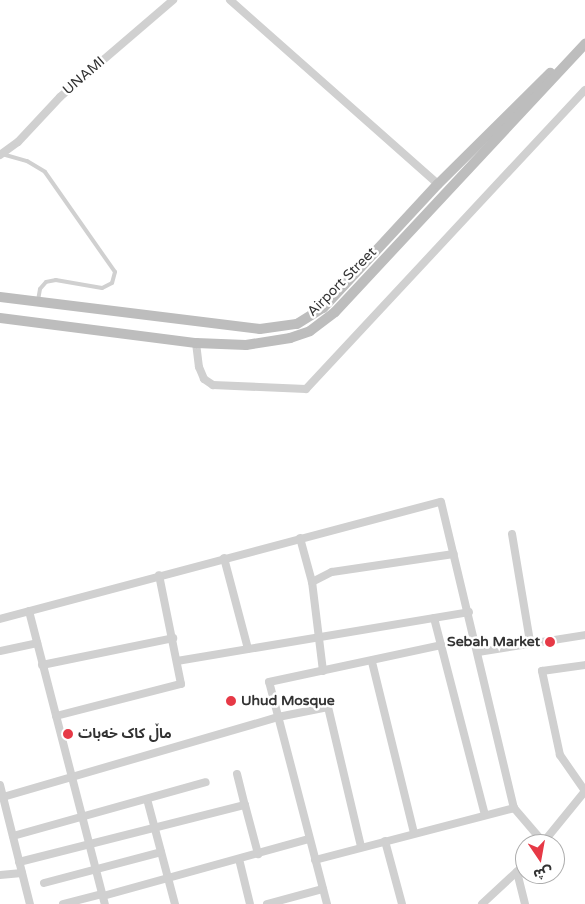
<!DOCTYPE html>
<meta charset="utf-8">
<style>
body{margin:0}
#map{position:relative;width:585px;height:904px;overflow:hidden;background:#fff;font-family:"Varela Round","Noto Sans Arabic",sans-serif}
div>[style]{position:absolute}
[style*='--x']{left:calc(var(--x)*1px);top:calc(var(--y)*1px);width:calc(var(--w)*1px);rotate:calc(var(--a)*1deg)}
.lane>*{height:4px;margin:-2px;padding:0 2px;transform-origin:2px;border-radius:2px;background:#d0d0d0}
.street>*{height:8px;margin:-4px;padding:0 4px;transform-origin:4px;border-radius:4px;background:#d0d0d0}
.secondary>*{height:10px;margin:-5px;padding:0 5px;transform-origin:5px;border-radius:5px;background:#bdbdbd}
.dots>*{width:14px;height:14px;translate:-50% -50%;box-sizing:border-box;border:2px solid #fff;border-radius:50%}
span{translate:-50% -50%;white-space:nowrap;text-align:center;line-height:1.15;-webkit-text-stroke:5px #fff;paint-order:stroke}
.street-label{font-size:14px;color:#333}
.poi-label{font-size:14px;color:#333;font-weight:700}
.right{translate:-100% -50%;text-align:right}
.left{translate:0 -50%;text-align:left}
.north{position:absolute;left:515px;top:834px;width:50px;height:50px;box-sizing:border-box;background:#fff;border:1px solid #adadad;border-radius:50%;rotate:168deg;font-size:14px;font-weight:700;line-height:20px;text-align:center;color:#333}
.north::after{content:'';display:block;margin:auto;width:18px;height:22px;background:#e63946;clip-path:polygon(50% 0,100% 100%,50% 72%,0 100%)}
</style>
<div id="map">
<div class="lane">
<div style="--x:2;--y:154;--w:26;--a:16"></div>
<div style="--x:27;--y:161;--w:21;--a:31"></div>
<div style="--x:45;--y:172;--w:122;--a:55"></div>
<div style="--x:115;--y:272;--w:11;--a:105"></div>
<div style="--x:112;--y:283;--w:11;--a:153"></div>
<div style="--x:102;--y:288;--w:47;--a:-170.1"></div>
<div style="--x:56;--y:280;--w:10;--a:169"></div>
<div style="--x:46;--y:282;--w:9;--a:131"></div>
<div style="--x:40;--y:289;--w:11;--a:100"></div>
</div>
<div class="street">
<div style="--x:230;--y:0;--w:278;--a:41.5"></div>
<div style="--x:0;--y:155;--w:22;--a:-36"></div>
<div style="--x:18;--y:142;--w:62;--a:-47"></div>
<div style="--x:60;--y:97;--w:149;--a:-40.6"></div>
<div style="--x:196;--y:343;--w:24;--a:83"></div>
<div style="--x:199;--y:367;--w:13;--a:67"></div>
<div style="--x:204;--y:379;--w:11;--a:34"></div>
<div style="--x:213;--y:385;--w:93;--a:2.5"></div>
<div style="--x:306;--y:389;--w:409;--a:-47"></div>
<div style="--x:512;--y:534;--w:109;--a:80.5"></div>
<div style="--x:300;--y:538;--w:46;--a:74.7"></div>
<div style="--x:224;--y:558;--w:94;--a:75.2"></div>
<div style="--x:29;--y:611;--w:303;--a:75.5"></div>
<div style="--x:434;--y:618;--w:203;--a:75.5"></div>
<div style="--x:0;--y:619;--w:456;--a:-14.9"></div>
<div style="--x:441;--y:502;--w:315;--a:76.6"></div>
<div style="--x:514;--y:808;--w:45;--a:49.5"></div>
<div style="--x:0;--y:651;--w:38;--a:-12"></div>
<div style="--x:478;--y:652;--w:108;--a:-9"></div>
<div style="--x:177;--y:661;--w:296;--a:-9.5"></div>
<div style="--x:372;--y:662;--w:176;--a:76.2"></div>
<div style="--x:42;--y:665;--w:134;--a:-11.6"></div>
<div style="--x:323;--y:671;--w:90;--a:-97"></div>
<div style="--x:312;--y:582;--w:22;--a:-27"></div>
<div style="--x:332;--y:572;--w:123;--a:-8.4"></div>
<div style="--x:56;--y:716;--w:129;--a:-14.4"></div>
<div style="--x:181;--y:684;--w:111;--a:-101.4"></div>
<div style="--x:237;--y:774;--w:32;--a:76"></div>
<div style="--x:0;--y:785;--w:123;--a:75.9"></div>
<div style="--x:585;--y:791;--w:44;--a:-124.8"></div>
<div style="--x:560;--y:755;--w:86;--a:-102.1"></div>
<div style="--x:542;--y:671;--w:43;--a:-7.9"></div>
<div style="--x:3;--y:797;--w:286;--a:-16.2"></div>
<div style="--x:278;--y:717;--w:51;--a:-11.3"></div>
<div style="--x:328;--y:707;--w:144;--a:76.7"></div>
<div style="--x:147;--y:799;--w:109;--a:75.1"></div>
<div style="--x:13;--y:836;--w:200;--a:-15.6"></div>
<div style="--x:385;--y:841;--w:65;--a:74.9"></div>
<div style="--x:542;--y:844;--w:68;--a:-50.9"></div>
<div style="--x:239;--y:859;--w:46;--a:76.3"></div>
<div style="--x:315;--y:860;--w:206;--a:-14.6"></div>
<div style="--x:19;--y:862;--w:233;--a:-14.2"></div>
<div style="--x:245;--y:805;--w:51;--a:75.1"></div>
<div style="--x:517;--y:872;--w:33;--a:76"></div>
<div style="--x:0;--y:875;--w:22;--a:-5"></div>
<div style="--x:44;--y:883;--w:121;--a:-14.8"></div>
<div style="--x:103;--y:896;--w:214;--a:-15.5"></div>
<div style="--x:63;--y:904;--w:40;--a:-14.4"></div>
<div style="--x:267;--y:904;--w:58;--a:-15"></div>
<div style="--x:327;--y:904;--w:229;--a:-104.6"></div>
<div style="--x:269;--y:682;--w:176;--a:-12.1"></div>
<div style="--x:482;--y:904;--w:59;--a:-42.9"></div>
</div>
<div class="secondary">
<div style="--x:0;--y:297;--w:262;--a:7"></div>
<div style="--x:260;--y:329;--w:37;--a:-8"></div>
<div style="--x:297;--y:324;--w:31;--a:-32"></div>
<div style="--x:323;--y:308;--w:169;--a:-47.2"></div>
<div style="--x:438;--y:184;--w:158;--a:-44.7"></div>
<div style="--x:0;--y:318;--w:198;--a:7.3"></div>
<div style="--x:196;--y:343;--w:50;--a:2.3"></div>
<div style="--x:246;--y:345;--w:45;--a:-9"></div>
<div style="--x:290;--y:338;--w:21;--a:-19"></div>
<div style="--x:310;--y:331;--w:31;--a:-37"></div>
<div style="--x:335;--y:312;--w:367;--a:-47"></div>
</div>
<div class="dots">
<div style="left:550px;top:642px;background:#e63946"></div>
<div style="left:231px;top:701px;background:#e63946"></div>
<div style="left:68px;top:734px;background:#e63946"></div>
</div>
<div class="street-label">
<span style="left:84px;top:76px;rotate:-41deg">UNAMI</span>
<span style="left:342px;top:282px;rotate:-45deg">Airport Street</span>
</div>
<div class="poi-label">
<span class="right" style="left:540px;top:642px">Sebah Market</span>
<span class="left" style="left:241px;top:701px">Uhud Mosque</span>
<span class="left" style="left:78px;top:734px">ماڵ کاک خەبات</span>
</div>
<div class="north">ش</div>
</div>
